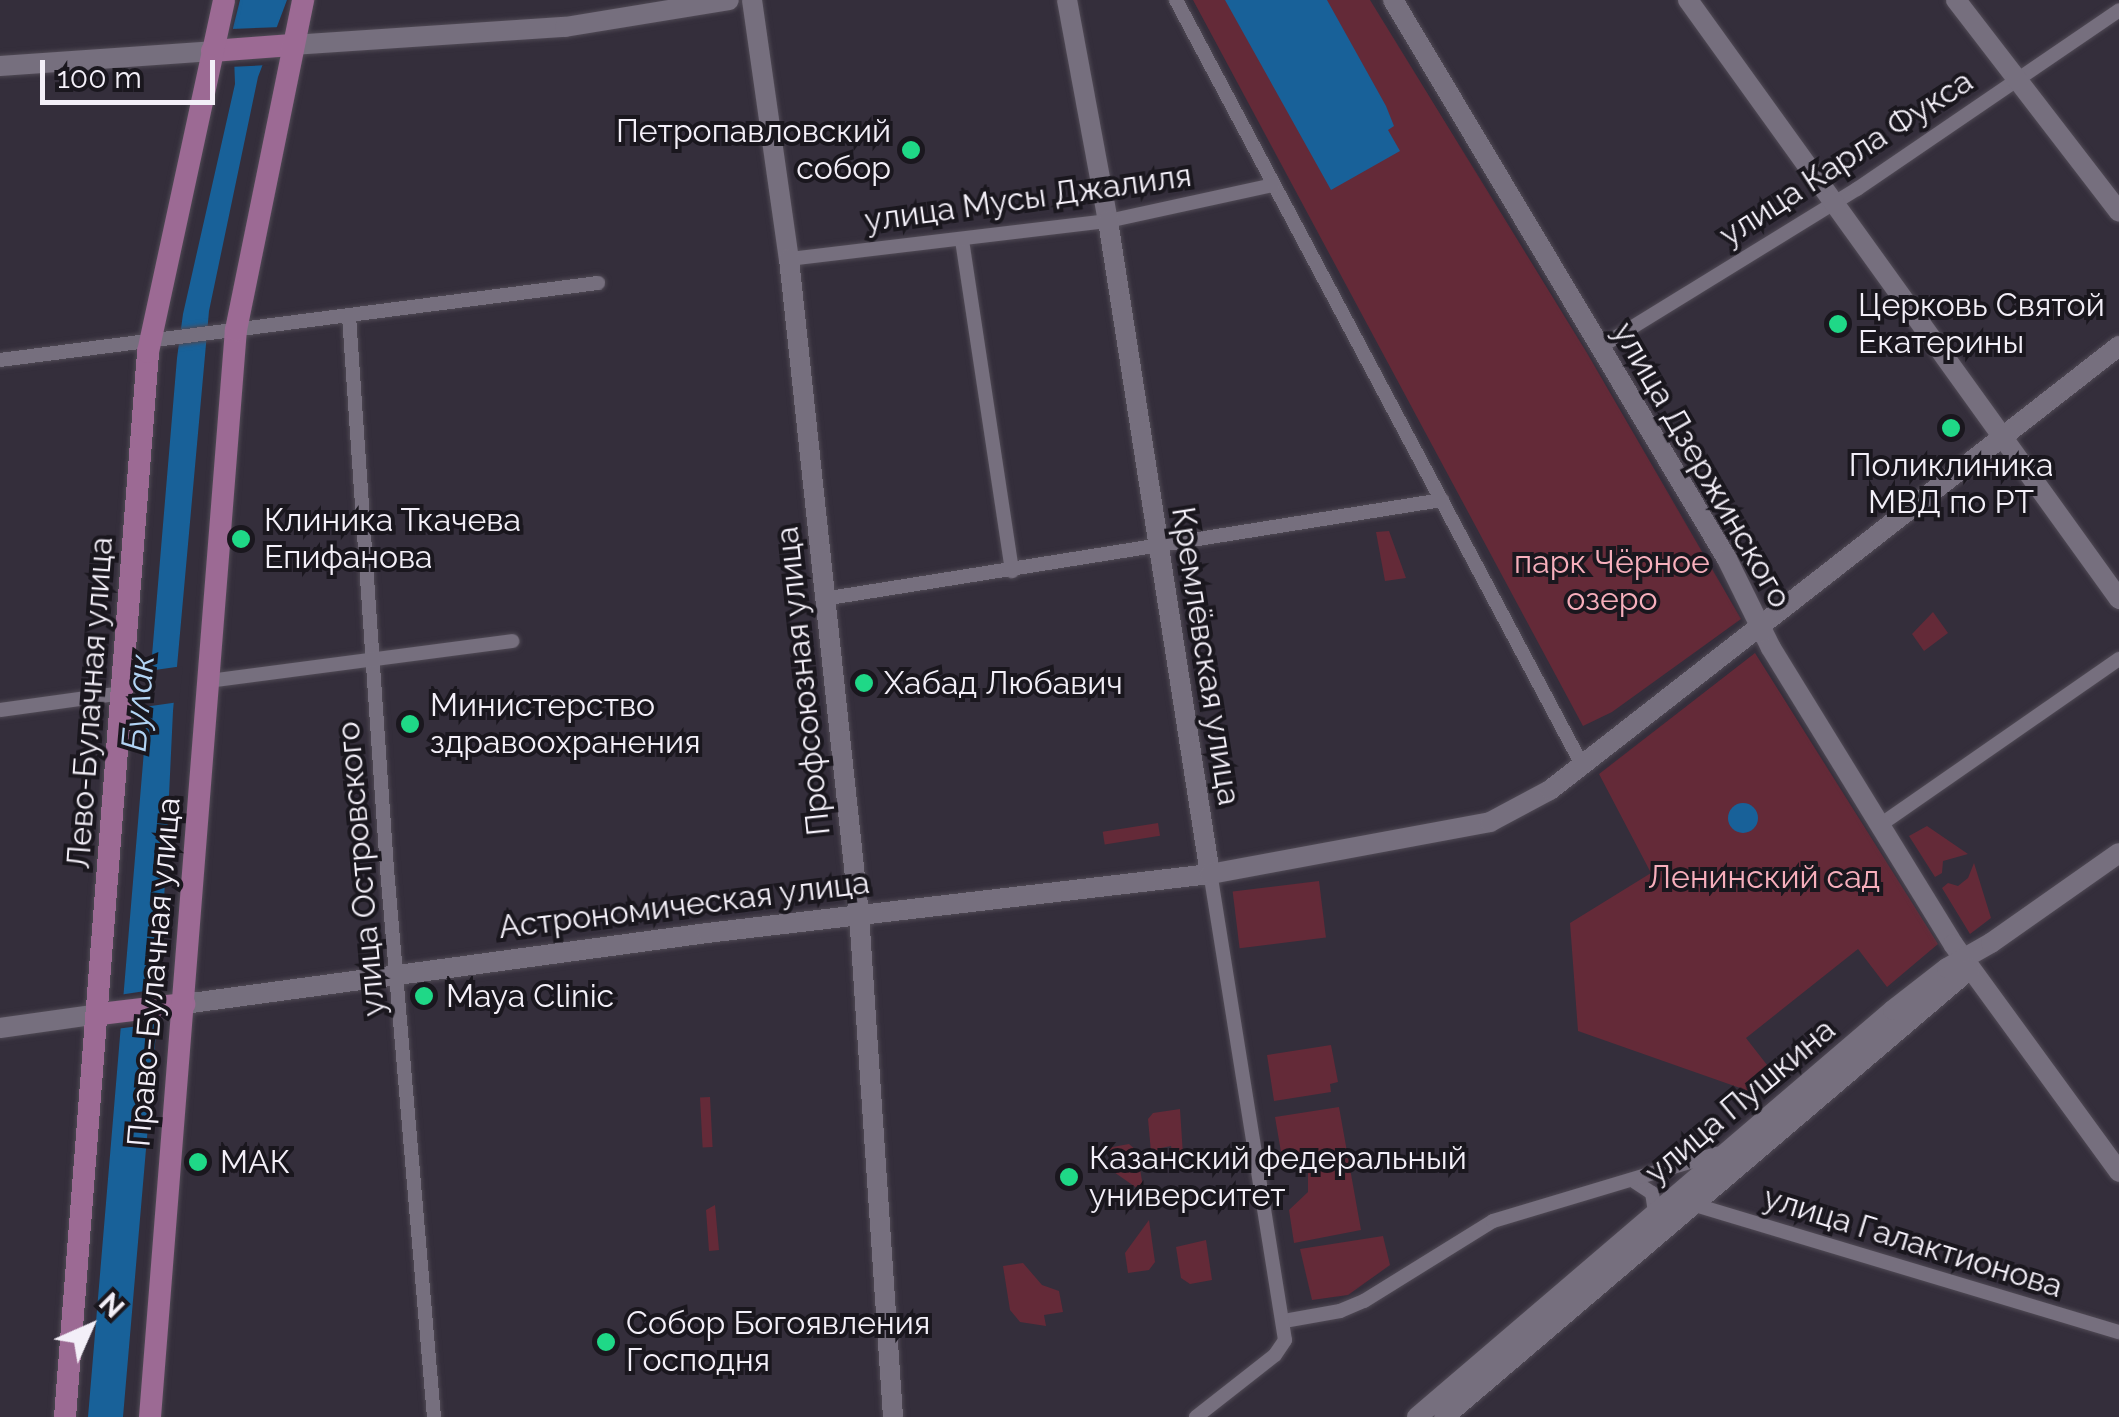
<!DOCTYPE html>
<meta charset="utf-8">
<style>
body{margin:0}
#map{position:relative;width:2119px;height:1417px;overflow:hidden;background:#342e3b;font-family:Raleway,sans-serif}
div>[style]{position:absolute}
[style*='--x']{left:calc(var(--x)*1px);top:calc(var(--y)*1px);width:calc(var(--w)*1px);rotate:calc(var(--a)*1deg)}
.green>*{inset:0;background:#642a38;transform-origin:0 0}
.water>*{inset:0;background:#186199}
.round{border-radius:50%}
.pier>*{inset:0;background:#342e3b}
.roads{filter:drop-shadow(0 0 2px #504a55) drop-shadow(0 0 2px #504a55)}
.street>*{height:14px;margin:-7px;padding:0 7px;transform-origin:7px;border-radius:7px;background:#766f7e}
.secondary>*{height:20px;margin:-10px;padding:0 10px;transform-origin:10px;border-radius:10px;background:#766f7e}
.primary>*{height:22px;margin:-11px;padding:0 11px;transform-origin:11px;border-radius:11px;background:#9c6a94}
.dots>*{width:28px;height:28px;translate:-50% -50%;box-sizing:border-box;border:5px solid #1a171e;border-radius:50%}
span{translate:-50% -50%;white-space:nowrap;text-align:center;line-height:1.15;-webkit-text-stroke:8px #1a171e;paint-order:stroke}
.poi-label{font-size:32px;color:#f3eff8}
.right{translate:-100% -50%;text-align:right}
.left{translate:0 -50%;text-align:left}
.street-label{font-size:32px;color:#f3eff8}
.park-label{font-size:32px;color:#f7afbc}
.water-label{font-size:35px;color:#b2d4f4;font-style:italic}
.north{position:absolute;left:40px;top:1277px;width:100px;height:100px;-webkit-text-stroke:8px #1a171e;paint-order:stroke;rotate:45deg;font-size:28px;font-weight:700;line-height:40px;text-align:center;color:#f3eff8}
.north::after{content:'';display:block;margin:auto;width:35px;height:45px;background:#f3eff8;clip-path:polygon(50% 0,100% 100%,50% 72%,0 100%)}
.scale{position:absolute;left:40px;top:60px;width:175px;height:45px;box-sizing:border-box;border:5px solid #f3eff8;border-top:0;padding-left:12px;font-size:30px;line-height:35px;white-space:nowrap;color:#f3eff8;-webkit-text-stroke:8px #1a171e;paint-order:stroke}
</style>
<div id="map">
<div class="green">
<div style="clip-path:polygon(1193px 0,1370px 0,1587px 353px,1741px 619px,1612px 712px,1583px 726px)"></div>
<div style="clip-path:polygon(1389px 531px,1406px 578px,1385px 581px,1376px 532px)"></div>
<div style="clip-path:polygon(1933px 612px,1948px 633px,1924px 651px,1912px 634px)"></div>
<div style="clip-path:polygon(1755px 653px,1938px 944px,1887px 987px,1858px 949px,1746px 1038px,1778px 1079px,1760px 1095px,1578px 1031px,1570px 923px,1651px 873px,1599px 774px)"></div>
<div style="left:1158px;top:823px;width:13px;height:56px;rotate:81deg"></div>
<div style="clip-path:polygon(1927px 826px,1968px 854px,1943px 861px,1942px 873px,1935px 877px,1909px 836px)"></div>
<div style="clip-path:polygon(1974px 863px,1991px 918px,1970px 934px,1942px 888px,1948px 883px,1958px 886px,1968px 878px)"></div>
<div style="left:1319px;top:881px;width:57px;height:87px;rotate:83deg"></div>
<div style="clip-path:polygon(1331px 1045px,1338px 1082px,1330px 1084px,1331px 1092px,1274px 1101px,1267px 1055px)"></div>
<div style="left:710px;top:1097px;width:50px;height:10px;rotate:87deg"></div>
<div style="clip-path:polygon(1339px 1107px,1361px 1230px,1294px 1243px,1289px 1210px,1308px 1192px,1308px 1173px,1298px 1158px,1281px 1152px,1275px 1117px)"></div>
<div style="clip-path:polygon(1180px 1109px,1183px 1155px,1173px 1157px,1171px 1146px,1161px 1148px,1163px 1159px,1157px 1158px,1151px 1152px,1148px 1119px,1153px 1113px)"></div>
<div style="clip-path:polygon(1129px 1144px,1137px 1151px,1144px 1193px,1111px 1170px,1107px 1148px)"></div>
<div style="clip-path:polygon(715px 1205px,719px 1250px,709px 1251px,706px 1210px)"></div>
<div style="clip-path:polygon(1149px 1220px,1155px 1262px,1149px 1270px,1128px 1273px,1125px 1253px)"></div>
<div style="clip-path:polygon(1383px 1236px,1390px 1265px,1348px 1295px,1312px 1300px,1300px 1249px)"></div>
<div style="clip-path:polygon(1206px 1240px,1212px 1280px,1190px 1284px,1181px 1278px,1176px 1247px)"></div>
<div style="clip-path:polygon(1023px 1263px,1042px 1285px,1059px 1291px,1063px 1312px,1044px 1315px,1046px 1326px,1020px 1322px,1010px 1310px,1003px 1266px)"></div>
</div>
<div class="water">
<div style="clip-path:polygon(240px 0,287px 0,258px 77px,209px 311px,173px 711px,160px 986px,123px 1417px,88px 1417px,177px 358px,183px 314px,235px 84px,233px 28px)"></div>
<div style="clip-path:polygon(1225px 0,1327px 0,1386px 106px,1394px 126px,1388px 130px,1400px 151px,1331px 190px)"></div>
<div class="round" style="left:1728px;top:803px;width:30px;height:30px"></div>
</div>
<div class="pier">
<div style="clip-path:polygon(283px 27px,269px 65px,229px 67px,231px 29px)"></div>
<div style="clip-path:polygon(183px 666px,179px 702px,144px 707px,148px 671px)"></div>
<div style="clip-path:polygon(165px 988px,162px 1023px,116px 1029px,119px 995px)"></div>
</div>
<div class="roads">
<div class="street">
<div style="--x:1176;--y:0;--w:866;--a:62.04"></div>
<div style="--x:962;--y:240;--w:335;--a:81.4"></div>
<div style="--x:789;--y:259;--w:321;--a:-6.8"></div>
<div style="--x:1108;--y:221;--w:169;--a:-12.3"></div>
<div style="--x:349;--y:316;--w:554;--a:86.07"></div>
<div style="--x:387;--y:869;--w:550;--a:85.1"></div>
<div style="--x:1600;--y:347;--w:302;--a:-31.6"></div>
<div style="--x:1857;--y:189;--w:317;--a:-34.3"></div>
<div style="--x:0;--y:360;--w:603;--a:-7.34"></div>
<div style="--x:823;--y:599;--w:627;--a:-9.09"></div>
<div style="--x:209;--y:681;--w:306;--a:-7.5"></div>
<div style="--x:0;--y:710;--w:124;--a:-7.9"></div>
<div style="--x:1880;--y:825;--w:291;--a:-34.8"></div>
<div style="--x:1635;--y:1182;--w:20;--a:33"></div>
<div style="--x:1652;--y:1193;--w:20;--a:81"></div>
<div style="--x:1692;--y:1204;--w:446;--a:16.7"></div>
<div style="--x:1284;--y:1321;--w:57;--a:-10.1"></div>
<div style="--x:1340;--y:1311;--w:26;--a:-23"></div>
<div style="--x:1364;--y:1301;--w:152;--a:-31.8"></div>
<div style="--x:1493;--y:1221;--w:234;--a:-16.7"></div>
<div style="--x:1196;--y:1417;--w:100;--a:-38.1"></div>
<div style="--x:1275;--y:1355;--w:18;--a:-56"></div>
<div style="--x:1285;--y:1340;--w:472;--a:-99.1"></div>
</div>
<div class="secondary">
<div style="--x:752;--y:0;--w:262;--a:81.9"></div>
<div style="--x:789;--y:259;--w:659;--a:83.9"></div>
<div style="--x:859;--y:914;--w:504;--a:86.13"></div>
<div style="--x:1067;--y:0;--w:225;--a:79.5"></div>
<div style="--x:1108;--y:221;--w:661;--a:81.12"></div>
<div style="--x:1393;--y:0;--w:651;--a:59.14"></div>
<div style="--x:1727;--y:559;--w:99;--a:63.7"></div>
<div style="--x:1771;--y:648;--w:347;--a:58.4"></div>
<div style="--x:1953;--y:944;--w:282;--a:53.9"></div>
<div style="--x:1688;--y:0;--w:738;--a:54.26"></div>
<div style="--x:1956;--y:0;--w:267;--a:52.4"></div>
<div style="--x:292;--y:45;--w:274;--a:-3.8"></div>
<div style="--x:565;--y:27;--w:166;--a:-9.3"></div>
<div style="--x:0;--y:66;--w:213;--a:-4"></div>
<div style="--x:184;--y:1004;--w:528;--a:-7.73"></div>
<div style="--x:707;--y:933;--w:506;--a:-6.69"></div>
<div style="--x:1210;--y:874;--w:285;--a:-10.5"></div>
<div style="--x:1490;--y:822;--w:68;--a:-28.1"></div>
<div style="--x:1550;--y:790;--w:722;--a:-37.97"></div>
<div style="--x:0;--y:1028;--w:101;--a:-8"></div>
<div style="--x:1417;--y:1417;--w:626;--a:-40.53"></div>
<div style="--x:1893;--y:1010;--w:68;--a:-37.9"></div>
<div style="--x:1947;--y:968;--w:51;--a:-29.6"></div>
<div style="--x:1991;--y:943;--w:156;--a:-35.1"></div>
<div style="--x:1444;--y:1417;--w:691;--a:-40.42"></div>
</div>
<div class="primary">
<div style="--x:212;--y:51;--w:80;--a:-4.3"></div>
<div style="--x:100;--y:1014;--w:85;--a:-6.8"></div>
<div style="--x:65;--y:1417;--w:1068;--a:-85.54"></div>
<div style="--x:148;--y:352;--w:360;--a:-77.8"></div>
<div style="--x:150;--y:1417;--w:1090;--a:-85.48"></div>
<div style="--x:236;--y:330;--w:337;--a:-78.5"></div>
</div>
</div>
<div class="dots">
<div style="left:911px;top:150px;background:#1fd887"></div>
<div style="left:1838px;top:324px;background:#1fd887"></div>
<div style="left:1951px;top:428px;background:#1fd887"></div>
<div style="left:241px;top:539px;background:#1fd887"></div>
<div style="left:864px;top:683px;background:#1fd887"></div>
<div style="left:410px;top:724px;background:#1fd887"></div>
<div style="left:424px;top:996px;background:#1fd887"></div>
<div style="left:198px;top:1162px;background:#1fd887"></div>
<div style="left:1069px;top:1177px;background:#1fd887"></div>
<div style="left:606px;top:1342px;background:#1fd887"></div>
</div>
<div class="poi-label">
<span class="right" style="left:891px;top:150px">Петропавловский<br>собор</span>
<span class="left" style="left:1858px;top:324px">Церковь Святой<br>Екатерины</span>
<span style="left:1951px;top:484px">Поликлиника<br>МВД по РТ</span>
<span class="left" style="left:264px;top:539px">Клиника Ткачева<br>Епифанова</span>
<span class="left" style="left:884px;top:683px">Хабад Любавич</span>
<span class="left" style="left:430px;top:724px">Министерство<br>здравоохранения</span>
<span class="left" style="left:446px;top:996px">Maya Clinic</span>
<span class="left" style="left:1089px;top:1177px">Казанский федеральный<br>университет</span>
<span class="left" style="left:220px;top:1162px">МАК</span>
<span class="left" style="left:626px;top:1342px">Собор Богоявления<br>Господня</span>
</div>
<div class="street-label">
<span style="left:1846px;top:158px;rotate:-33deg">улица Карла Фукса</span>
<span style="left:1028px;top:198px;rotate:-8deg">улица Мусы Джалиля</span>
<span style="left:1702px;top:465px;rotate:60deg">улица Дзержинского</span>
<span style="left:1206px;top:656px;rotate:81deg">Кремлёвская улица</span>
<span style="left:803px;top:681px;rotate:-96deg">Профсоюзная улица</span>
<span style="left:90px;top:703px;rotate:-86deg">Лево-Булачная улица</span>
<span style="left:361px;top:869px;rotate:-95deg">улица Островского</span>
<span style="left:684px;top:905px;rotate:-7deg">Астрономическая улица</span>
<span style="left:154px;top:972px;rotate:-85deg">Право-Булачная улица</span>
<span style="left:1740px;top:1101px;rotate:-40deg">улица Пушкина</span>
<span style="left:1913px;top:1242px;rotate:17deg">улица Галактионова</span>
</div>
<div class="park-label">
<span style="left:1612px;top:581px">парк Чёрное<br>озеро</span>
<span style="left:1764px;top:877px">Ленинский сад</span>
</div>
<div class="water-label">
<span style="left:138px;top:703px;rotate:-85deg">Булак</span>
</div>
<div class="north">N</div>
<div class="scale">100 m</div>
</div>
